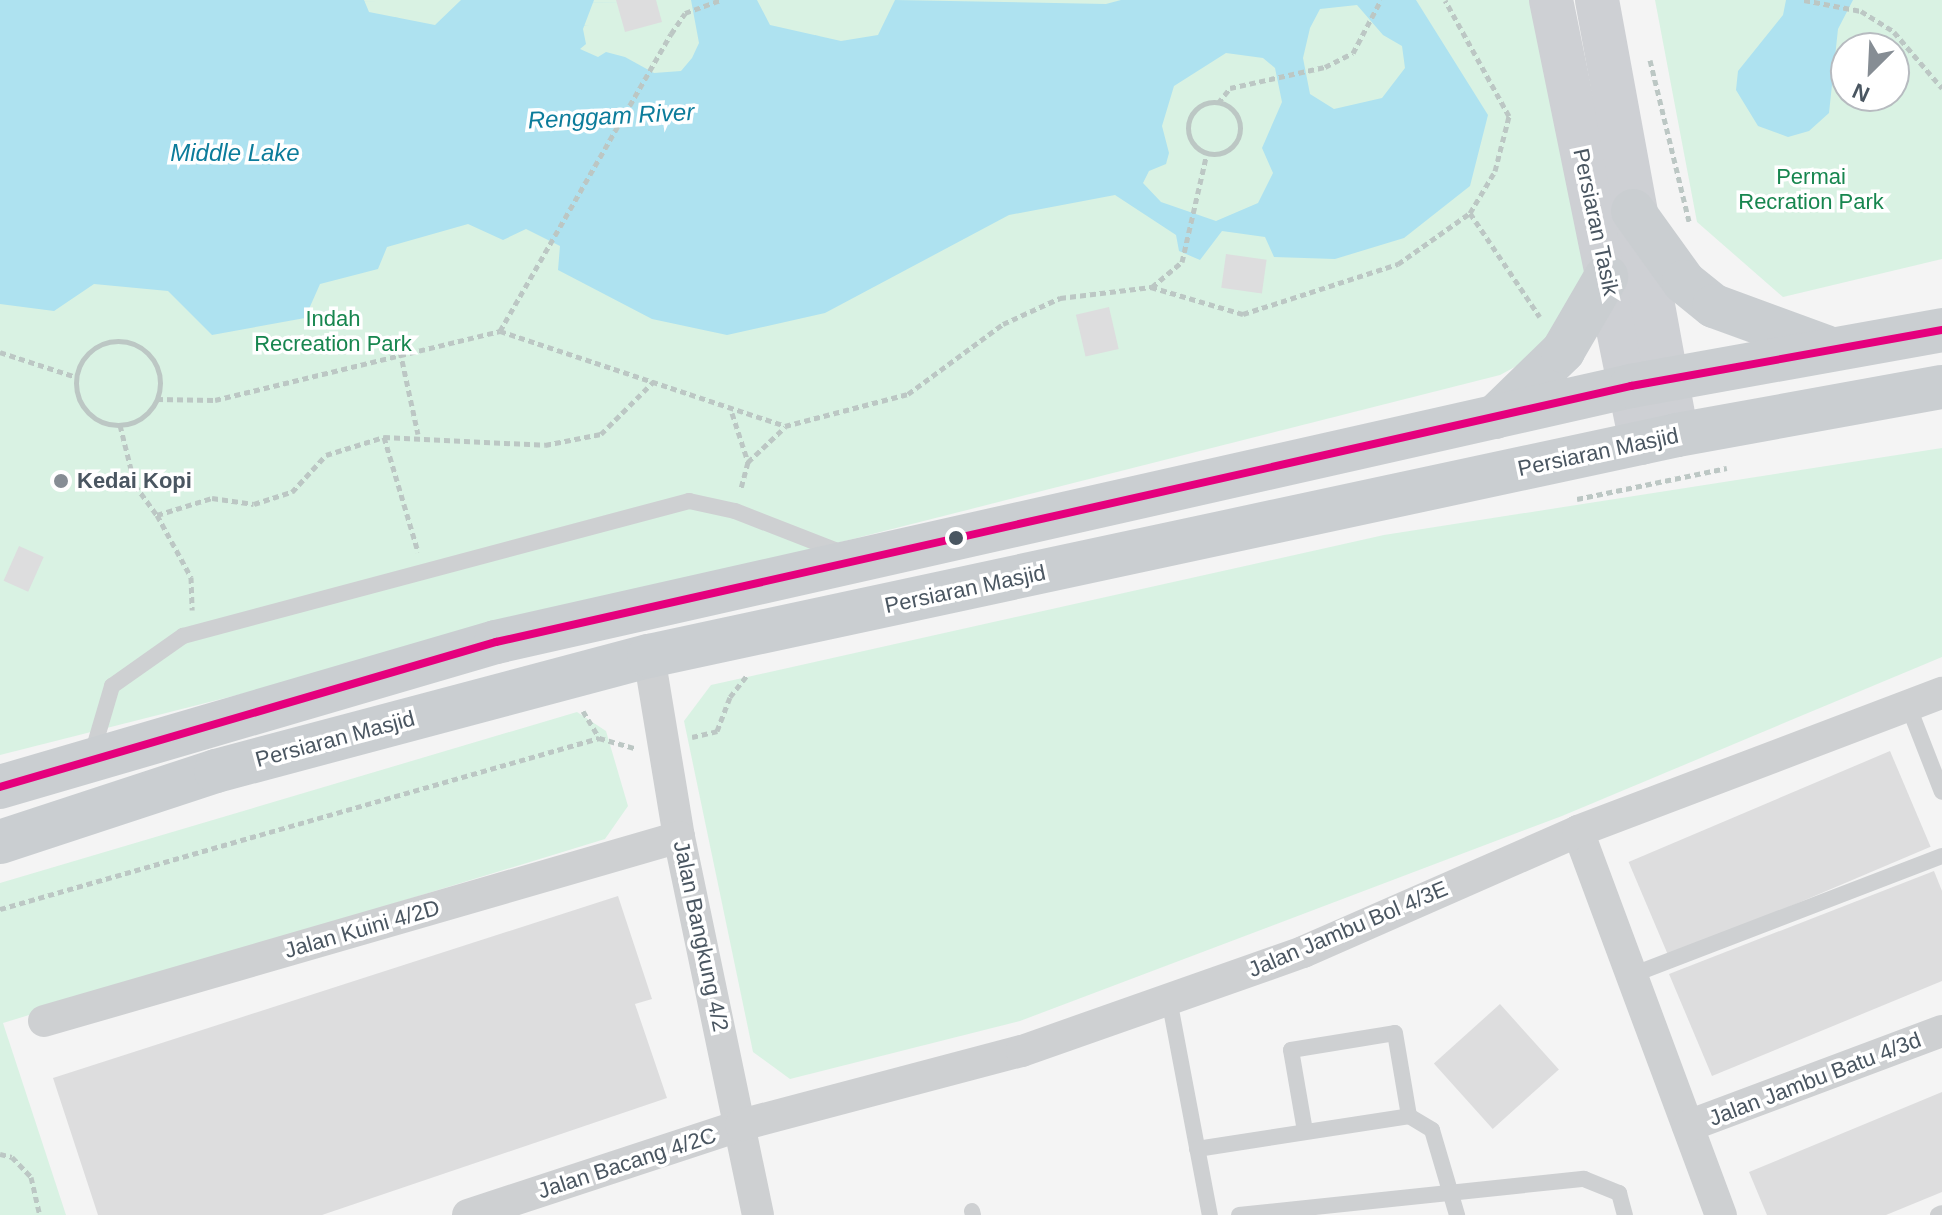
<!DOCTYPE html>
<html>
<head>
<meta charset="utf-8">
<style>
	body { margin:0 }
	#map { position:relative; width:1942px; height:1215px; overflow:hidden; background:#f4f4f4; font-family:Helvetica,sans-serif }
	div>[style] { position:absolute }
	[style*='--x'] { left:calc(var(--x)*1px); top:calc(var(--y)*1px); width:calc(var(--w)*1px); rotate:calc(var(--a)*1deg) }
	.green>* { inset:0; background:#d9f2e3 }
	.water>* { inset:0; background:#aee2f0 }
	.building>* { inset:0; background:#ddddde; transform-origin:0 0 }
	.path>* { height:5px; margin-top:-2.5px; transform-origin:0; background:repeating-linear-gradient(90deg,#bcc7c4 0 6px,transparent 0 10px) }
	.path>.ring { margin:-2.5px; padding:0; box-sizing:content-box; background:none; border:5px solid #bcc7c4; border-radius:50% }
	.service>* { height:16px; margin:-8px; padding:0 8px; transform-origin:8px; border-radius:8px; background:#ced0d2 }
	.minor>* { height:32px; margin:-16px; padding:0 16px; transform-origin:16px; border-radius:16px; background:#ced0d2 }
	.secondary>* { height:44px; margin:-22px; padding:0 22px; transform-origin:22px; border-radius:22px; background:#ced0d4 }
	.primary>* { height:44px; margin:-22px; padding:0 22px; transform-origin:22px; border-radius:22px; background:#caced1 }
	.bus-1>* { height:8px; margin:-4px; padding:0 4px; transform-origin:4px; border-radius:4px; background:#e5007d }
	.dots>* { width:22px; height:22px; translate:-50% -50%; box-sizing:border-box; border:4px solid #fff; border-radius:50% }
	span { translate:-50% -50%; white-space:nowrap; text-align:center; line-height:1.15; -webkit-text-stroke:7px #fff; paint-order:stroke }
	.park-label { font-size:22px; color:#17864f }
	.street-label { font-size:22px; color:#4a5661 }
	.poi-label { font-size:22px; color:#4a5661; font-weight:700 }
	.left { translate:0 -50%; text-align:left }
	.water-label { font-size:24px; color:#0c7c9b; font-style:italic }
	.north { position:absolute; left:1830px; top:32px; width:80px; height:80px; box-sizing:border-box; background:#fff; border:2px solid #b7bbc0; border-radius:50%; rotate:204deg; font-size:22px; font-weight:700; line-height:32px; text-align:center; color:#4a5661 }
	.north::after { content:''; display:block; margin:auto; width:28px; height:36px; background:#868d94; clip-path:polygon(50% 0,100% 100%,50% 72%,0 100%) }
</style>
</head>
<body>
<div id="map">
	<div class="green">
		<div style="clip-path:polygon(0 0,1531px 0,1594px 268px,1552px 347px,1500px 375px,0 755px)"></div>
		<div style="clip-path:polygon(evenodd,1655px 0,1942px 0,1942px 259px,1783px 297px,1697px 222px,1655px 0,1846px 48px,1894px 48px,1894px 96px,1846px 96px,1846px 48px)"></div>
		<div style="clip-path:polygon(1942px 448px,1942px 657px,1562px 816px,1020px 1021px,790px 1079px,753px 1052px,684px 721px,711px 685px,1384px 535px)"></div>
		<div style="clip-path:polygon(577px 712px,606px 731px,628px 806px,605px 839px,3px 1023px,66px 1215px,0 1215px,0 883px)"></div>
	</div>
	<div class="water">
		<div style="clip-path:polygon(evenodd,0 0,364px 0,369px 12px,435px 25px,461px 0,594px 0,583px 29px,586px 44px,580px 49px,598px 57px,606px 52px,625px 57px,654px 73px,681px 71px,692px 58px,699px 43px,691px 0,757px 0,770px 25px,841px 41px,878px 35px,895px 0,1106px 4px,1121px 0,1416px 0,1488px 115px,1470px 186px,1404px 238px,1335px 259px,1274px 257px,1265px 237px,1222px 231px,1200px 260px,1179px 251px,1176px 235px,1115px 195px,1009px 215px,825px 313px,727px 335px,652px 319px,558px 270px,560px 246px,526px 229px,503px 240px,468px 224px,387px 247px,378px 269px,320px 284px,305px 318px,212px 335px,168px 291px,94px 284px,54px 311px,0 304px,0 0,1357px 5px,1383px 35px,1402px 46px,1405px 68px,1382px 98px,1334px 109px,1310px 94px,1303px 58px,1310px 28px,1320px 9px,1357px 5px,0 0,1226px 53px,1263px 58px,1275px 68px,1282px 102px,1262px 148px,1273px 173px,1258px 203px,1216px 221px,1161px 202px,1143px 183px,1149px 171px,1166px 164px,1169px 153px,1162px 126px,1174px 86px,1226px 53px)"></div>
		<div style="clip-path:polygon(1786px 0,1853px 0,1838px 29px,1829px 113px,1809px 131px,1788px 137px,1758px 126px,1736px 90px,1738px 71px,1783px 15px)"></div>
	</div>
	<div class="building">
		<div style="clip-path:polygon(616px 0,656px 0,662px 22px,625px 32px)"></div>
		<div style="left:1226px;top:254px;width:41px;height:34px;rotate:8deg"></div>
		<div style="left:1109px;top:307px;width:43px;height:34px;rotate:77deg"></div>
		<div style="left:19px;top:546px;width:27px;height:38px;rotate:24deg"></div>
		<div style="left:1890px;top:751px;width:104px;height:284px;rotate:67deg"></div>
		<div style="clip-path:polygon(1934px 871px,1942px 891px,1942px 981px,1712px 1076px,1669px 974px)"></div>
		<div style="clip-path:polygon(618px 896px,652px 999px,635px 1004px,667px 1098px,322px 1215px,98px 1215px,53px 1078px)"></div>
		<div style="left:1500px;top:1004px;width:88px;height:89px;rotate:48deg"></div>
		<div style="clip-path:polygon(1942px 1092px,1942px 1192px,1886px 1215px,1767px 1215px,1749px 1172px)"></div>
	</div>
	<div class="path">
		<div style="--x:1804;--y:0;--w:58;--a:10.9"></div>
		<div style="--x:1861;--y:11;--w:39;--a:32"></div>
		<div style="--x:1894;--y:32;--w:74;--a:49.4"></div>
		<div style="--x:1650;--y:60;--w:166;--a:76.4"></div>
		<div class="ring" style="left:1188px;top:102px;width:47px;height:47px"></div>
		<div style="--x:1218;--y:103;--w:19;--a:-51"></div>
		<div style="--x:1230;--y:88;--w:97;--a:-12.5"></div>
		<div style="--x:1325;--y:67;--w:31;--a:-27"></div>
		<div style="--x:1353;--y:53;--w:60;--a:-62.2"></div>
		<div style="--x:1470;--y:213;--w:125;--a:56.1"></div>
		<div style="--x:1152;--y:287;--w:39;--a:-40"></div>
		<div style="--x:1182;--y:262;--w:112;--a:-77.1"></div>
		<div style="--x:500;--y:331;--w:343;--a:-60.1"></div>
		<div style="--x:671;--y:34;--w:25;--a:-56"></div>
		<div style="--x:685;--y:13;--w:38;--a:-20"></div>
		<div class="ring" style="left:76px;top:341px;width:79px;height:79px"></div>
		<div style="--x:400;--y:351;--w:85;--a:77.8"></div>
		<div style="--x:0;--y:352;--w:80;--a:18.2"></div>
		<div style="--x:157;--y:399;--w:58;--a:1"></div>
		<div style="--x:215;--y:400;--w:293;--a:-13.6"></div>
		<div style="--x:500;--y:331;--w:300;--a:18.4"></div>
		<div style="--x:785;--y:426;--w:127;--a:-14.6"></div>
		<div style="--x:908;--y:394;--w:118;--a:-36.4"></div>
		<div style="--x:1003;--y:324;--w:63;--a:-24.5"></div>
		<div style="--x:1060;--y:298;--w:92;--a:-6.9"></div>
		<div style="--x:1151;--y:287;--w:96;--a:16.4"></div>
		<div style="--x:1243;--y:314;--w:163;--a:-17.9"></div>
		<div style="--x:1398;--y:264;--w:88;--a:-35.3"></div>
		<div style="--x:1470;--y:213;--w:49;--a:-59.2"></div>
		<div style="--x:1495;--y:171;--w:57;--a:-75.7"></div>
		<div style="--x:1509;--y:116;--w:132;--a:-118.9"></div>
		<div style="--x:732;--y:413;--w:52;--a:71.9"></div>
		<div style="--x:748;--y:462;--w:27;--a:105"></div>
		<div style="--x:120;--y:425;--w:62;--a:76"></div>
		<div style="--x:135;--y:485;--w:37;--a:54"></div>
		<div style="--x:157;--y:515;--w:58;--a:-17.2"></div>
		<div style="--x:212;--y:498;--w:42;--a:8.1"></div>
		<div style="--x:254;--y:504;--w:40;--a:-18"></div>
		<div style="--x:292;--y:492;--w:50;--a:-47.4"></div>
		<div style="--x:326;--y:455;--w:61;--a:-17.2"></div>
		<div style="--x:384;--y:437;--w:161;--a:2.8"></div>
		<div style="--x:545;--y:445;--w:57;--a:-11.1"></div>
		<div style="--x:601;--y:434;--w:74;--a:-45"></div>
		<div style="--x:384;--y:437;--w:120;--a:73.5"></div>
		<div style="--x:748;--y:462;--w:51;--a:-43.4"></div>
		<div style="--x:1577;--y:499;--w:153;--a:-11.7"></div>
		<div style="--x:157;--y:515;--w:71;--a:61.3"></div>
		<div style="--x:191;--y:577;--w:33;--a:88"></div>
		<div style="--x:583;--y:711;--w:31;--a:59"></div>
		<div style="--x:599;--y:738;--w:37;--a:16"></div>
		<div style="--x:692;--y:737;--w:26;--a:-13"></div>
		<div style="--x:717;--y:731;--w:36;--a:-69"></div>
		<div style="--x:730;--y:697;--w:28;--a:-52"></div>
		<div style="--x:0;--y:909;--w:623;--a:-15.93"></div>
		<div style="--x:0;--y:1154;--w:12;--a:14"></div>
		<div style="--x:12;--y:1157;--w:28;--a:46"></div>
		<div style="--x:31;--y:1177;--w:39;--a:77"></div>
	</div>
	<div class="service">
		<div style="--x:1908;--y:705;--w:93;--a:68.7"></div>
		<div style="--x:92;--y:754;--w:71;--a:-73.6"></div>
		<div style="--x:112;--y:686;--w:87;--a:-35.2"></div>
		<div style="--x:183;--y:636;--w:524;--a:-14.94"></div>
		<div style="--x:689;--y:501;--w:47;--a:12.3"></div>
		<div style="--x:735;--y:511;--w:116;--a:21.3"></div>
		<div style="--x:1632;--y:975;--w:332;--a:-21"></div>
		<div style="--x:1169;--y:999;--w:220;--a:79.3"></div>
		<div style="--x:1305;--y:1131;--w:82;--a:-99.8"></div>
		<div style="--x:1291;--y:1050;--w:105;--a:-9.3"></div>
		<div style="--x:1395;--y:1033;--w:84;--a:80.4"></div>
		<div style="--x:1197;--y:1149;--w:215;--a:-8.8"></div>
		<div style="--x:1409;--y:1116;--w:27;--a:31"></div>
		<div style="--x:1432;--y:1130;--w:89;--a:73.6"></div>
		<div style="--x:972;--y:1211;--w:4;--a:76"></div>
		<div style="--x:1239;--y:1215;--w:347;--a:-6"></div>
		<div style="--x:1584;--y:1179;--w:38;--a:22"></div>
		<div style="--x:1619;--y:1193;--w:23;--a:75"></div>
		<div style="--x:1938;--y:1215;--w:4;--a:-27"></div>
	</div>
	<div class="minor">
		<div style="--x:649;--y:656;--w:183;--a:80.6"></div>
		<div style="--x:679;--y:837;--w:386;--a:78.2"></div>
		<div style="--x:1578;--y:831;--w:410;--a:69.6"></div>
		<div style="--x:44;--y:1021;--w:661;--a:-16.16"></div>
		<div style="--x:1688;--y:1126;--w:271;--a:-20.5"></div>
		<div style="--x:468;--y:1215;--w:287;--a:-18.2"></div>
		<div style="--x:741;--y:1125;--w:291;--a:-14.8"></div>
		<div style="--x:1022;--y:1051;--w:298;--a:-19.4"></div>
		<div style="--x:1303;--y:952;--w:300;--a:-23.7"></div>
		<div style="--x:1578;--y:831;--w:389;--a:-20.8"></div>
	</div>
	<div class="secondary">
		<div style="--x:1551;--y:0;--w:452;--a:78.5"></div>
		<div style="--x:1597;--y:0;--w:442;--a:79.6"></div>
	</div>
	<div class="primary">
		<div style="--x:1633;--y:211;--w:87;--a:54.3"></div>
		<div style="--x:1684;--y:282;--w:38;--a:39"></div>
		<div style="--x:1714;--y:306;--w:119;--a:20.1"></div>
		<div style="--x:1495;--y:417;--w:95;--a:-44.1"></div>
		<div style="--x:1563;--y:351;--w:86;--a:-59.8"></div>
		<div style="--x:0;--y:787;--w:517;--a:-16.3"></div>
		<div style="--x:496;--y:642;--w:1164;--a:-12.71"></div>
		<div style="--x:1631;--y:386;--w:316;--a:-10.2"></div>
		<div style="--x:0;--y:842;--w:227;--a:-18.2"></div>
		<div style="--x:216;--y:771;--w:448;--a:-14.9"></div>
		<div style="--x:649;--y:656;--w:1051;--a:-12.13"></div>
		<div style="--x:1677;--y:435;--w:269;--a:-10.3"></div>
	</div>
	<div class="bus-1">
		<div style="--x:0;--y:787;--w:517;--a:-16.3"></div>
		<div style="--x:496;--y:642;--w:1164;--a:-12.71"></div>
		<div style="--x:1631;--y:386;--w:316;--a:-10.2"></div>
	</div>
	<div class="dots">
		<div style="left:61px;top:481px;background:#868d94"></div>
		<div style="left:956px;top:538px;background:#4a5661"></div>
	</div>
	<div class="park-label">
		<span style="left:1811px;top:189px">Permai<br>Recration Park</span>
		<span style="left:333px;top:331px">Indah<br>Recreation Park</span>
	</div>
	<div class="street-label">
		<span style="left:1596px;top:222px;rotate:78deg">Persiaran Tasik</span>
		<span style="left:1598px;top:452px;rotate:-12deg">Persiaran Masjid</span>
		<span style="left:965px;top:589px;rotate:-12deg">Persiaran Masjid</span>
		<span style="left:335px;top:739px;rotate:-15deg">Persiaran Masjid</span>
		<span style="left:362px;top:929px;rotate:-16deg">Jalan Kuini 4/2D</span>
		<span style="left:1348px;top:929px;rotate:-23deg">Jalan Jambu Bol 4/3E</span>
		<span style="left:701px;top:936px;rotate:78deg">Jalan Bangkung 4/2</span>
		<span style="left:1815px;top:1079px;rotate:-21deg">Jalan Jambu Batu 4/3d</span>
		<span style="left:627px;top:1163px;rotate:-18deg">Jalan Bacang 4/2C</span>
	</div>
	<div class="poi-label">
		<span class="left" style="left:77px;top:481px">Kedai Kopi</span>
	</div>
	<div class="water-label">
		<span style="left:611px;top:116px;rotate:-3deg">Renggam River</span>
		<span style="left:235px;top:153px">Middle Lake</span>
	</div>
	<div class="north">N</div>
</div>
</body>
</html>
